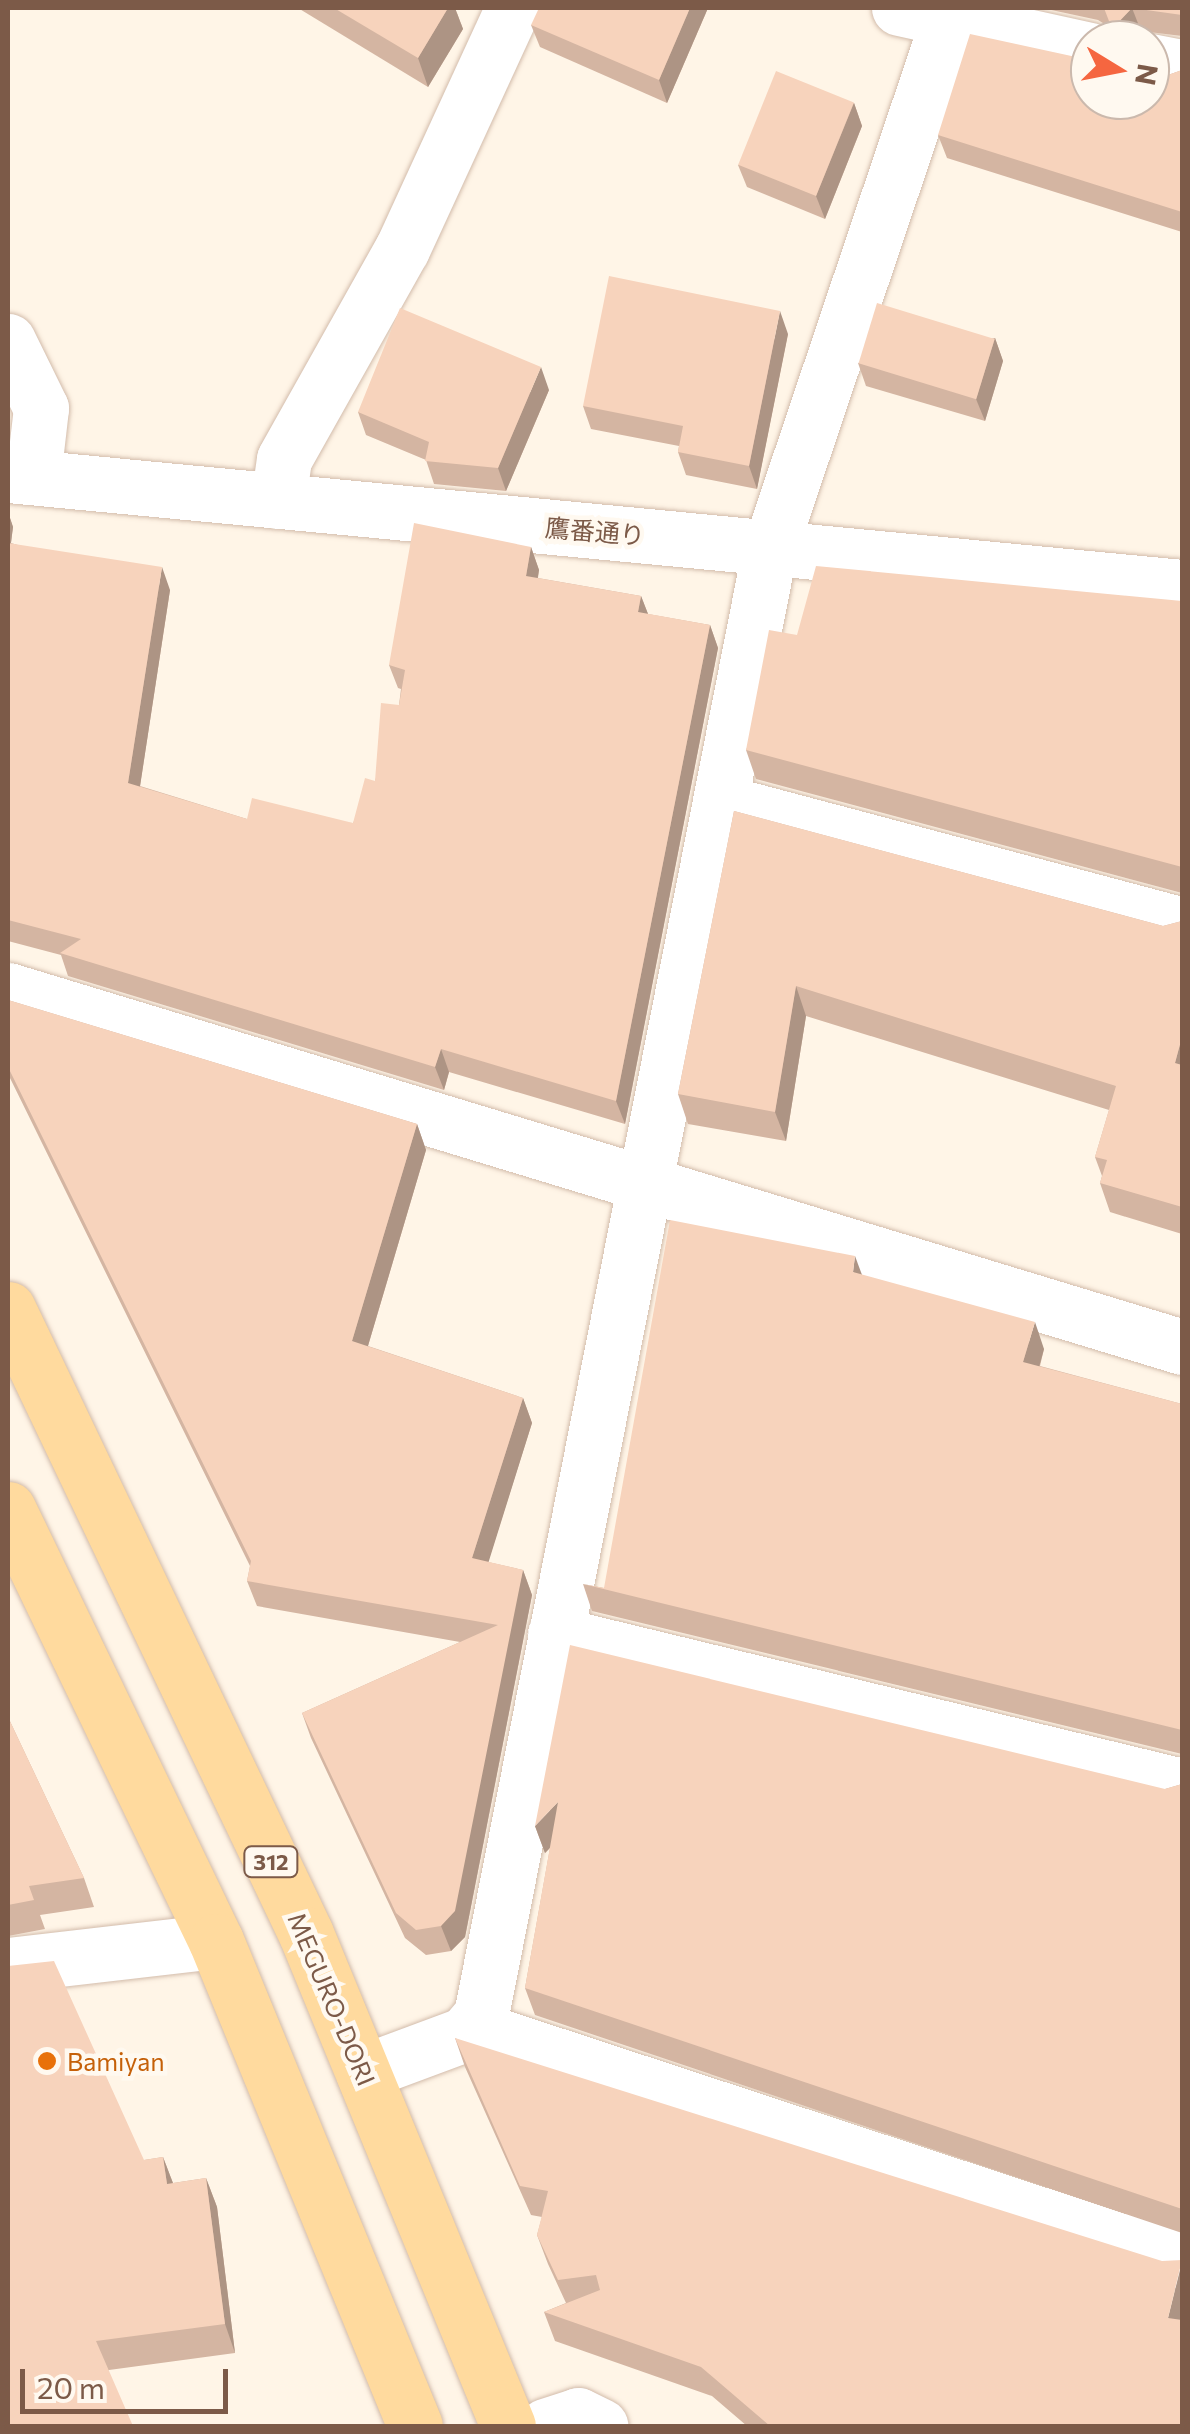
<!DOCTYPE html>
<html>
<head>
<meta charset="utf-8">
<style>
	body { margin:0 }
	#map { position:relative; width:1190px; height:2434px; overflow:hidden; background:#fff5e7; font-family:Commissioner,"Noto Sans JP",sans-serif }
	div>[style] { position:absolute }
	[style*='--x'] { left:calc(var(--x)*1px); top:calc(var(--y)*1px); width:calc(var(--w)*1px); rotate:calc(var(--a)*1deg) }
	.roads { filter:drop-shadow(0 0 2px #d3bcab) drop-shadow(0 0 2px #d3bcab) }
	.minor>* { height:55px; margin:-27.5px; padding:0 27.5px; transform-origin:27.5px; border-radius:27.5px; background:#fff }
	.major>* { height:55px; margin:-27.5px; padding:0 27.5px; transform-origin:27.5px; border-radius:27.5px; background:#ffda9e }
	.wall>* { inset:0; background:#d4b5a2 }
	.shaded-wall>* { inset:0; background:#ad9484 }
	.building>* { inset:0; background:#f7d3bc; transform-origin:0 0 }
	.dots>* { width:28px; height:28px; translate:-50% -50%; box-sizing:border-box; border:5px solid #fff9f0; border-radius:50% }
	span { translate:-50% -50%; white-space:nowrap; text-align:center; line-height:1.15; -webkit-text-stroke:9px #fff9f0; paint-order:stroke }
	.shield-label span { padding:2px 8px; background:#fff9f0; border:2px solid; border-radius:8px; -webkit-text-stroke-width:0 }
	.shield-label { font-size:22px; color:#7c5a48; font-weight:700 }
	.street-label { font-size:25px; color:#7c5a48 }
	.food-label { font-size:25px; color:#c56008 }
	.left { translate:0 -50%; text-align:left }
	.frame { position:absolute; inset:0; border:10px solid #7c5a48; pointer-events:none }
	.north { position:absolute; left:1070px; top:20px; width:100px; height:100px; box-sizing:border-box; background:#fff9f0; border:2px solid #cbb9ad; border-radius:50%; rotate:100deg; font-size:28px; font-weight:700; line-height:40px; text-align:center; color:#7c5a48 }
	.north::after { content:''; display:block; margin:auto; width:35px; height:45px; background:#f56640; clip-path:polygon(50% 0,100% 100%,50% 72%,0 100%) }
	.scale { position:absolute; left:20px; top:2369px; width:208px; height:45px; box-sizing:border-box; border:5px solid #7c5a48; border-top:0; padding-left:12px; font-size:30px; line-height:35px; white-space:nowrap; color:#7c5a48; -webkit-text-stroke:8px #fff9f0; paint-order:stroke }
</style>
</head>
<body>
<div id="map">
	<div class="roads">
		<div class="minor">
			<div style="--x:899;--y:8;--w:196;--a:12.4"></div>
			<div style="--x:1150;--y:61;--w:33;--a:11"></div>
			<div style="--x:8;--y:341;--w:75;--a:63.8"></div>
			<div style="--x:41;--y:408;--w:69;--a:96.6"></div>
			<div style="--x:8;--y:475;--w:1179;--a:5.45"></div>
			<div style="--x:278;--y:501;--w:42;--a:-81.9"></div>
			<div style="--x:284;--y:459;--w:241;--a:-60.7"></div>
			<div style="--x:402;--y:249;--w:265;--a:-65.3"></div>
			<div style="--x:721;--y:802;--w:477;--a:14.9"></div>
			<div style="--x:8;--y:990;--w:1227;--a:16.91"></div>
			<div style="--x:555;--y:1634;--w:645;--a:13.63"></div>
			<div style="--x:8;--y:1965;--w:209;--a:-6.6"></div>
			<div style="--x:474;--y:2028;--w:745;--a:18.22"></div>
			<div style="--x:363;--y:2072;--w:109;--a:-20.4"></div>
			<div style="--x:465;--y:2034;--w:25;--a:-50"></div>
			<div style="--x:481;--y:2015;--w:1495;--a:-78.86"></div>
			<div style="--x:770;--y:548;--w:570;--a:-71.37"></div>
			<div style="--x:545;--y:2426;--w:35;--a:-18"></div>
			<div style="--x:578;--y:2415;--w:25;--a:26"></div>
		</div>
		<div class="major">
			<div style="--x:8;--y:1309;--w:692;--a:64.51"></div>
			<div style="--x:306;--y:1934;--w:532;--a:67.68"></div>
			<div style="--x:8;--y:1509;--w:479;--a:64.3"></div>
			<div style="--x:216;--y:1941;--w:524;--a:67.69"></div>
		</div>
	</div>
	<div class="wall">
		<div style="clip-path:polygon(298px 8px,455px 8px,463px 29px,428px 87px)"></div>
		<div style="clip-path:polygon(708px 8px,667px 103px,540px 47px,531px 25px)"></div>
		<div style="clip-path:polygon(1042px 8px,1182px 8px,1182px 36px,1141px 31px,1132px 40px,1116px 40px,1111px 28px,1098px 20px)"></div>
		<div style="clip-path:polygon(1076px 57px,1168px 75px,1182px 70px,1182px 232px,947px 158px,938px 135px)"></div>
		<div style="clip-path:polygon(854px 103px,862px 126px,825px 219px,747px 187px,738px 165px)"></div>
		<div style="clip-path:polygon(788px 334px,757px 489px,686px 475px,678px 452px,679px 446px,591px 429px,583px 406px)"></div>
		<div style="clip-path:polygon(995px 338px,1003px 361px,985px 421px,866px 386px,858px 363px)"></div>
		<div style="clip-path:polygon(549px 390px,506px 491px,434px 484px,426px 460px,366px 435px,358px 412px)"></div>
		<div style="clip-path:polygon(8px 512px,13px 527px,11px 543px,170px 590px,140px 786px,247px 819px,353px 823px,375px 781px,399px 705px,401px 689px,398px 688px,389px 665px,531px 547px,539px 570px,538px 578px,641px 596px,648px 614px,710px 625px,718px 648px,625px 1124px,449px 1072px,444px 1090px,68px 976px,61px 955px,8px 941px)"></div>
		<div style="clip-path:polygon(1182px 601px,1182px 893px,756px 779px,746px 750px,797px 635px)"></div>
		<div style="clip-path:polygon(734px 811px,1163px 926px,1182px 921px,1182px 1234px,1110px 1212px,1100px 1183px,1102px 1176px,1095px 1157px,1109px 1110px,806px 1016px,786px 1141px,688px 1124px,678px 1094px)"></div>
		<div style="clip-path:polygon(8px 1000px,417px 1124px,426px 1150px,368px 1346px,523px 1398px,532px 1423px,488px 1562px,523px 1570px,532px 1595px,465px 1937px,451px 1951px,426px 1955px,405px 1938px,311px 1738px,302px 1713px,460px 1642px,257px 1606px,247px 1581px,250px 1566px,8px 1074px)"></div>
		<div style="clip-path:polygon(862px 1275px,1044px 1349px,1040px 1366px,1182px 1404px,1182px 1754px,592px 1611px,583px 1584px,604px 1588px)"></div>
		<div style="clip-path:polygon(8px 1717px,84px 1878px,94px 1907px,40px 1915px,45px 1929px,8px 1936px)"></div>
		<div style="clip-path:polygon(1182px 1784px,1182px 2233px,535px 2015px,525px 1988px,550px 1848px,545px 1853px,535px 1826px,1165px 1789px)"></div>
		<div style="clip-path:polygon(455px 2038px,1182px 2426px,747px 2426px,712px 2396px,555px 2341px,544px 2312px,566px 2303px,548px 2264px,537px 2235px,542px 2217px,531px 2215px,465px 2067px)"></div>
		<div style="clip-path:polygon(163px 2157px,173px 2183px,206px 2178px,217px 2207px,235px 2353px,109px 2370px,8px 2426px,144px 2160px)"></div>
	</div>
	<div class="shaded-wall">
		<div style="clip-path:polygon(448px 8px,455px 8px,463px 29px,428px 87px,418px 58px)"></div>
		<div style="clip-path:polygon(690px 8px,708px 8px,667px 103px,659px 80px)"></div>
		<div style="clip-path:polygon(1132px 8px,1141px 31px,1132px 40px,1116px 40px,1112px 29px)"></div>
		<div style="clip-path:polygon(854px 103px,862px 126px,825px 219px,816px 196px)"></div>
		<div style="clip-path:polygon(780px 311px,788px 334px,757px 489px,749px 466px)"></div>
		<div style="clip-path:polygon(995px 338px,1003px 361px,985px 421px,976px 399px)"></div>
		<div style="clip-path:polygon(541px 367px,549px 390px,506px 491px,498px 468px)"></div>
		<div style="clip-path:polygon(8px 512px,13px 527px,8px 565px)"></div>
		<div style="clip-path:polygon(531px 547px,539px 570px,534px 599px,526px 576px)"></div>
		<div style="clip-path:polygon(162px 567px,170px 590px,137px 806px,128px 783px)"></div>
		<div style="clip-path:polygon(641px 596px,650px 619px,638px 612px)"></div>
		<div style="clip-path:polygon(710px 625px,718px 648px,625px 1124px,616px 1101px)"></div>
		<div style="clip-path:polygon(796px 986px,806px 1016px,786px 1141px,775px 1112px)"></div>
		<div style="clip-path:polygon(1182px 1037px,1182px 1084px,1175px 1063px)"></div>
		<div style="clip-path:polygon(441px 1049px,449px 1072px,444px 1090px,435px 1067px)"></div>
		<div style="clip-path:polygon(417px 1124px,426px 1150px,362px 1366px,352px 1341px)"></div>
		<div style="clip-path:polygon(855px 1256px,865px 1283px,853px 1272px)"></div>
		<div style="clip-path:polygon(1035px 1322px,1044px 1349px,1033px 1389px,1023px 1362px)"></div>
		<div style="clip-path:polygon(523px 1398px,532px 1423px,482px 1583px,472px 1558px)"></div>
		<div style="clip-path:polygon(523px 1570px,532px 1595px,465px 1937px,451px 1951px,441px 1926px)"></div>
		<div style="clip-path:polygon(558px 1802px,568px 1829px,545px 1853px,535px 1826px)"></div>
		<div style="clip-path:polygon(163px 2157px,174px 2186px,167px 2184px)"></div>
		<div style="clip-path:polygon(206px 2178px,217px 2207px,235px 2353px,225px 2324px)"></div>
		<div style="clip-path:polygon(1182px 2262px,1182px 2333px,1168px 2318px)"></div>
	</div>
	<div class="building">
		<div style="clip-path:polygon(334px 8px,448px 8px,418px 58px)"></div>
		<div style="clip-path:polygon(539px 8px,690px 8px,659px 80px,531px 25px)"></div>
		<div style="clip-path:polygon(1104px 8px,1182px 8px,1182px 15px,1132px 8px,1112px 29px)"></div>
		<div style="clip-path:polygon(970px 34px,1076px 57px,1090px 56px,1090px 100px,1150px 100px,1150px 70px,1168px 75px,1182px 70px,1182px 212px,938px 135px)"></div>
		<div style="left:776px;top:71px;width:84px;height:101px;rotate:22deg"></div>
		<div style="clip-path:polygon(609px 276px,780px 311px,749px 466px,678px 452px,683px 426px,583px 406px)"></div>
		<div style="left:877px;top:303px;width:123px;height:63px;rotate:17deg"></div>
		<div style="clip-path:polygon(400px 308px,541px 367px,498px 468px,425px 461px,429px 442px,358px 412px)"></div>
		<div style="clip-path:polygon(414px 523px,531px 547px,526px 576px,641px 596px,638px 612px,710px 625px,616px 1101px,441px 1049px,435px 1067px,60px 953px,81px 939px,8px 920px,8px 543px,162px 567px,128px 783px,247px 819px,252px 798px,353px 823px,365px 778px,375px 781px,381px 703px,399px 705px,405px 670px,389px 665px)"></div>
		<div style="clip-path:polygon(816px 566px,1182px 601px,1182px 867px,746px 750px,769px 630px,797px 635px)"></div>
		<div style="clip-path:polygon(734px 811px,1163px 926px,1182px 921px,1182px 1037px,1175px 1063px,1182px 1065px,1182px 1207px,1100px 1183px,1107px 1160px,1095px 1157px,1116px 1086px,796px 986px,775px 1112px,678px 1094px)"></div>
		<div style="clip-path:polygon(8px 1000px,417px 1124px,352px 1341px,523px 1398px,472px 1558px,523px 1570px,455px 1911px,441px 1926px,416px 1930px,396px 1913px,302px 1713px,498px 1625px,247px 1581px,251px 1561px,8px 1067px)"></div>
		<div style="clip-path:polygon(670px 1220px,855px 1256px,853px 1272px,1035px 1322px,1023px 1362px,1182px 1404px,1182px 1730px,583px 1584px,604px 1588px)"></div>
		<div style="clip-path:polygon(570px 1645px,1165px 1789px,1182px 1784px,1182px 2209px,525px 1988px,558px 1802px,535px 1826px)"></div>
		<div style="clip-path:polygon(8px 1717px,84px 1878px,29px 1886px,34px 1900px,8px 1905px)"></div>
		<div style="clip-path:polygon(54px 1961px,144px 2160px,163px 2157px,167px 2184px,206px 2178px,225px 2324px,96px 2341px,133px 2426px,8px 2426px,8px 1966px)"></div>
		<div style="clip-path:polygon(455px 2038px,1162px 2261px,1182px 2260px,1168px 2318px,1182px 2320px,1182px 2426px,770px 2426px,701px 2367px,544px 2312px,600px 2290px,596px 2275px,558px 2280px,537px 2235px,548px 2191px,520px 2186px)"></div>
	</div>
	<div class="dots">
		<div style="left:47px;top:2061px;background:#e8710a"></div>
	</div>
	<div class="shield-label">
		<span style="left:271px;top:1862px">312</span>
	</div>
	<div class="street-label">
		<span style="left:595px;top:531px;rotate:5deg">鷹番通り</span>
		<span style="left:332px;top:1999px;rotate:67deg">MEGURO-DORI</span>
	</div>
	<div class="food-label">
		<span class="left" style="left:67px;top:2061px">Bamiyan</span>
	</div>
	<div class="frame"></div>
	<div class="north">N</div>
	<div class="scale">20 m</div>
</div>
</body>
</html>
